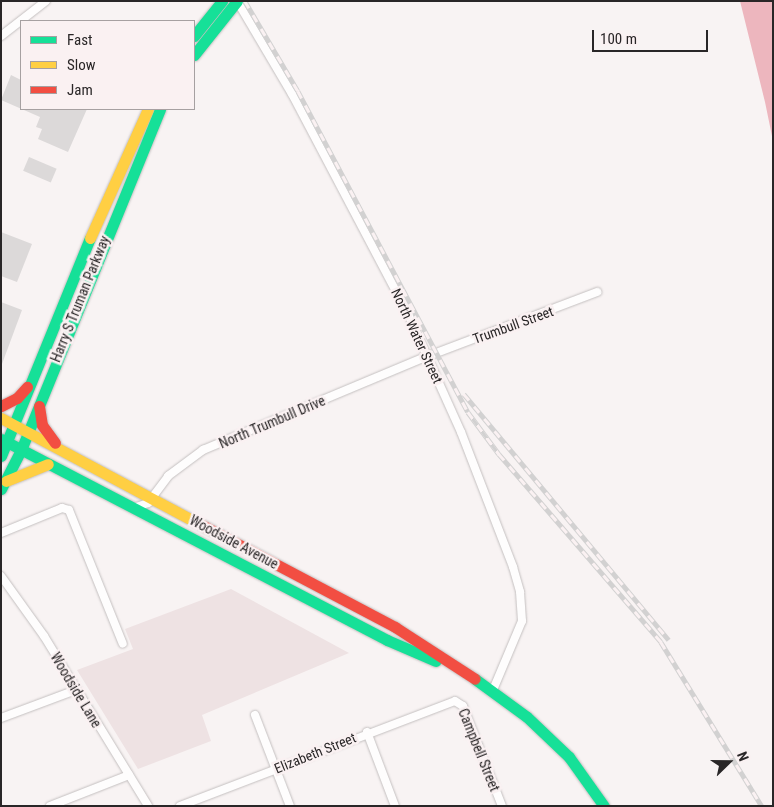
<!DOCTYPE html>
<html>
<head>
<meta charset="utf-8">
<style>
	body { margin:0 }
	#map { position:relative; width:774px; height:807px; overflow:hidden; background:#f8f3f3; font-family:"Roboto Condensed",sans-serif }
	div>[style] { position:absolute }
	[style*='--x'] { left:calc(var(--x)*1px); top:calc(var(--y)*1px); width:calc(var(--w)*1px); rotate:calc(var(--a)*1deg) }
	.built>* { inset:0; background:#eee2e3 }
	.water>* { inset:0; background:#edb6be }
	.building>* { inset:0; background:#dcd9d9; transform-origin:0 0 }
	.roads { filter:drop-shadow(0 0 1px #c4c0c0) drop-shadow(0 0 1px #c4c0c0) }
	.street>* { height:8px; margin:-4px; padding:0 4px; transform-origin:4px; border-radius:4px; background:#fefdfd }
	.fast>* { height:11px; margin:-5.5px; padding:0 5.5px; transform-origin:5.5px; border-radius:5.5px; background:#16e098 }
	.slow>* { height:11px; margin:-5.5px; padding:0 5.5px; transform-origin:5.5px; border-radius:5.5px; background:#ffcf43 }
	.jam>* { height:11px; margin:-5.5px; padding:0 5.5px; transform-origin:5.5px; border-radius:5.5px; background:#f24e42 }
	.rail>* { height:4.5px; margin-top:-2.25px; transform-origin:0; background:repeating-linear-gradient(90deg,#faf1f2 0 8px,#d2d1d1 0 16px); box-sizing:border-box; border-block:1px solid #d2d1d1 }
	span { translate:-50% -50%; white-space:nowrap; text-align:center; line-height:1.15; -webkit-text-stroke:5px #faf1f2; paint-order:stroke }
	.street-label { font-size:14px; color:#292627 }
	.frame { position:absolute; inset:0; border:2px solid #292627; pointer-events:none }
	.legend { position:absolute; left:20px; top:20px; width:175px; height:90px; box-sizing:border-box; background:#faf1f2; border:1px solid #a6a0a1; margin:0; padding:6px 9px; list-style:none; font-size:15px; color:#292627 }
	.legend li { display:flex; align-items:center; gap:10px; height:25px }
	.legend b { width:25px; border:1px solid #a6a0a1 }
	.north { position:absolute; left:704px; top:737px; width:50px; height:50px; -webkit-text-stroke:4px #faf1f2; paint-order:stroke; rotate:68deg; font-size:14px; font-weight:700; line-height:20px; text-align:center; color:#292627 }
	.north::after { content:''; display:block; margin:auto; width:18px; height:22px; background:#292627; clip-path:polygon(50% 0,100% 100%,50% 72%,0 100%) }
	.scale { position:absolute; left:592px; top:30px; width:116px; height:22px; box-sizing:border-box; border:2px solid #292627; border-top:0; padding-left:6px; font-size:15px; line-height:18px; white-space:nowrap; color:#292627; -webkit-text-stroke:4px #faf1f2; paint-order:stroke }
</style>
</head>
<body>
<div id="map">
	<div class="built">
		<div style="clip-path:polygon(231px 589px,349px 653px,202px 715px,211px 741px,138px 769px,77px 670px,133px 649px,125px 629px)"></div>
	</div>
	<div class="water">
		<div style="clip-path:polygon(740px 1px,773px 1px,773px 141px,765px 102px)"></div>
	</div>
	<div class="building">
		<div style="clip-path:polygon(11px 75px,21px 80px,21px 109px,87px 109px,68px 152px,38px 139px,42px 129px,36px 127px,40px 117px,1px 100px)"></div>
		<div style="left:29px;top:157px;width:30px;height:15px;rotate:23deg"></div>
		<div style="clip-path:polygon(1px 232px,32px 244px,17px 282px,1px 276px)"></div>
		<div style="clip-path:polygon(1px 302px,22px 310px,2px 364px,1px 364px)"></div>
	</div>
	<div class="roads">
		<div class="street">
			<div style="--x:237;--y:1;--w:108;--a:59.4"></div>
			<div style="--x:292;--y:94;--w:249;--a:62.2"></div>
			<div style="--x:408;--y:314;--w:129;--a:65.8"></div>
			<div style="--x:461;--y:432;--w:145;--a:68.9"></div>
			<div style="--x:513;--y:567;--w:26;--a:74"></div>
			<div style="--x:520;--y:592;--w:29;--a:86"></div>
			<div style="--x:522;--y:621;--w:75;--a:112.8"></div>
			<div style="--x:1;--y:36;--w:57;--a:-37.9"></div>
			<div style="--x:133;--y:508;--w:16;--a:-18"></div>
			<div style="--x:148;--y:503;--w:34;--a:-53"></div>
			<div style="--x:168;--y:476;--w:44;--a:-36.6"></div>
			<div style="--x:203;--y:450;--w:244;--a:-22.7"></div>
			<div style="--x:428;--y:356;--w:181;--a:-20.7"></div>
			<div style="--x:1;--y:533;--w:66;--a:-22.3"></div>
			<div style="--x:62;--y:508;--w:7;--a:16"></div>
			<div style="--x:69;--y:510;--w:144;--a:68.1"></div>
			<div style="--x:1;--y:576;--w:74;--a:54.4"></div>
			<div style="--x:44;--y:636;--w:199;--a:58.5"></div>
			<div style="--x:255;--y:715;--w:97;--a:69"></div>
			<div style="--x:1;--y:718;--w:80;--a:-20.5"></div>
			<div style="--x:367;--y:732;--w:79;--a:69.3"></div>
			<div style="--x:50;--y:806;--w:85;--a:-21.4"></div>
			<div style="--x:180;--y:806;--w:294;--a:-20.9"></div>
			<div style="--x:455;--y:701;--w:9;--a:32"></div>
			<div style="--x:463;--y:706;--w:107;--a:68.7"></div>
		</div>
		<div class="fast">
			<div style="--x:194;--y:36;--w:45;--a:-51.3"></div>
			<div style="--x:194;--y:55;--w:69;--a:-51.5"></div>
			<div style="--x:1;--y:439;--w:435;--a:27.5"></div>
			<div style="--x:387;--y:640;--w:53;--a:23.2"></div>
			<div style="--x:1;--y:456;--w:235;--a:-67.8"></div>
			<div style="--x:1;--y:489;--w:44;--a:-62.9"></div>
			<div style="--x:21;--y:450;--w:368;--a:-67.8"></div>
			<div style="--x:475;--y:679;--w:64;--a:36.2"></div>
			<div style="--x:527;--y:717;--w:58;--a:43.6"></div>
			<div style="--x:569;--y:757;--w:60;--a:54.5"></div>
		</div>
		<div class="slow">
			<div style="--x:90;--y:238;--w:141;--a:-65.8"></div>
			<div style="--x:1;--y:418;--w:221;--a:28.1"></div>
			<div style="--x:6;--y:481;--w:45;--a:-22"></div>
		</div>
		<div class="jam">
			<div style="--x:1;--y:406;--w:18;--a:-27"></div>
			<div style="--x:17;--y:398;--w:15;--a:-48"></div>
			<div style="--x:39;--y:406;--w:19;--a:81"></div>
			<div style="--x:42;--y:425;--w:22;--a:54"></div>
			<div style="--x:196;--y:522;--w:225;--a:27.8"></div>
			<div style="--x:395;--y:627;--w:95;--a:33"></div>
		</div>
	</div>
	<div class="rail">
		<div style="--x:245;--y:1;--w:104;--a:59.5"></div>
		<div style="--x:298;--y:91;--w:363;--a:62.1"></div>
		<div style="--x:468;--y:412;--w:52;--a:53.6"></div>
		<div style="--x:499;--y:454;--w:248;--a:49.2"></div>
		<div style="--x:661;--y:642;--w:193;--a:58.4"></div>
		<div style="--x:464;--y:394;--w:320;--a:50.2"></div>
	</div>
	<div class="street-label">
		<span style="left:80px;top:299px;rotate:-68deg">Harry S Truman Parkway</span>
		<span style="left:513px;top:325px;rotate:-20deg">Trumbull Street</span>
		<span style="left:417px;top:336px;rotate:65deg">North Water Street</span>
		<span style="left:272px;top:422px;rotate:-23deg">North Trumbull Drive</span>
		<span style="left:234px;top:542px;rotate:28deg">Woodside Avenue</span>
		<span style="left:76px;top:690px;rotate:59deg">Woodside Lane</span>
		<span style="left:479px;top:750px;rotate:68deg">Campbell Street</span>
		<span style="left:315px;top:753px;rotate:-22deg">Elizabeth Street</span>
	</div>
	<div class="frame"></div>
	<ul class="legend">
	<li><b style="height:6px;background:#16e098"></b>Fast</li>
	<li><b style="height:6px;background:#ffcf43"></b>Slow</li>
	<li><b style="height:6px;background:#f24e42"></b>Jam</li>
	</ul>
	<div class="north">N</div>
	<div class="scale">100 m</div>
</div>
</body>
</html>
